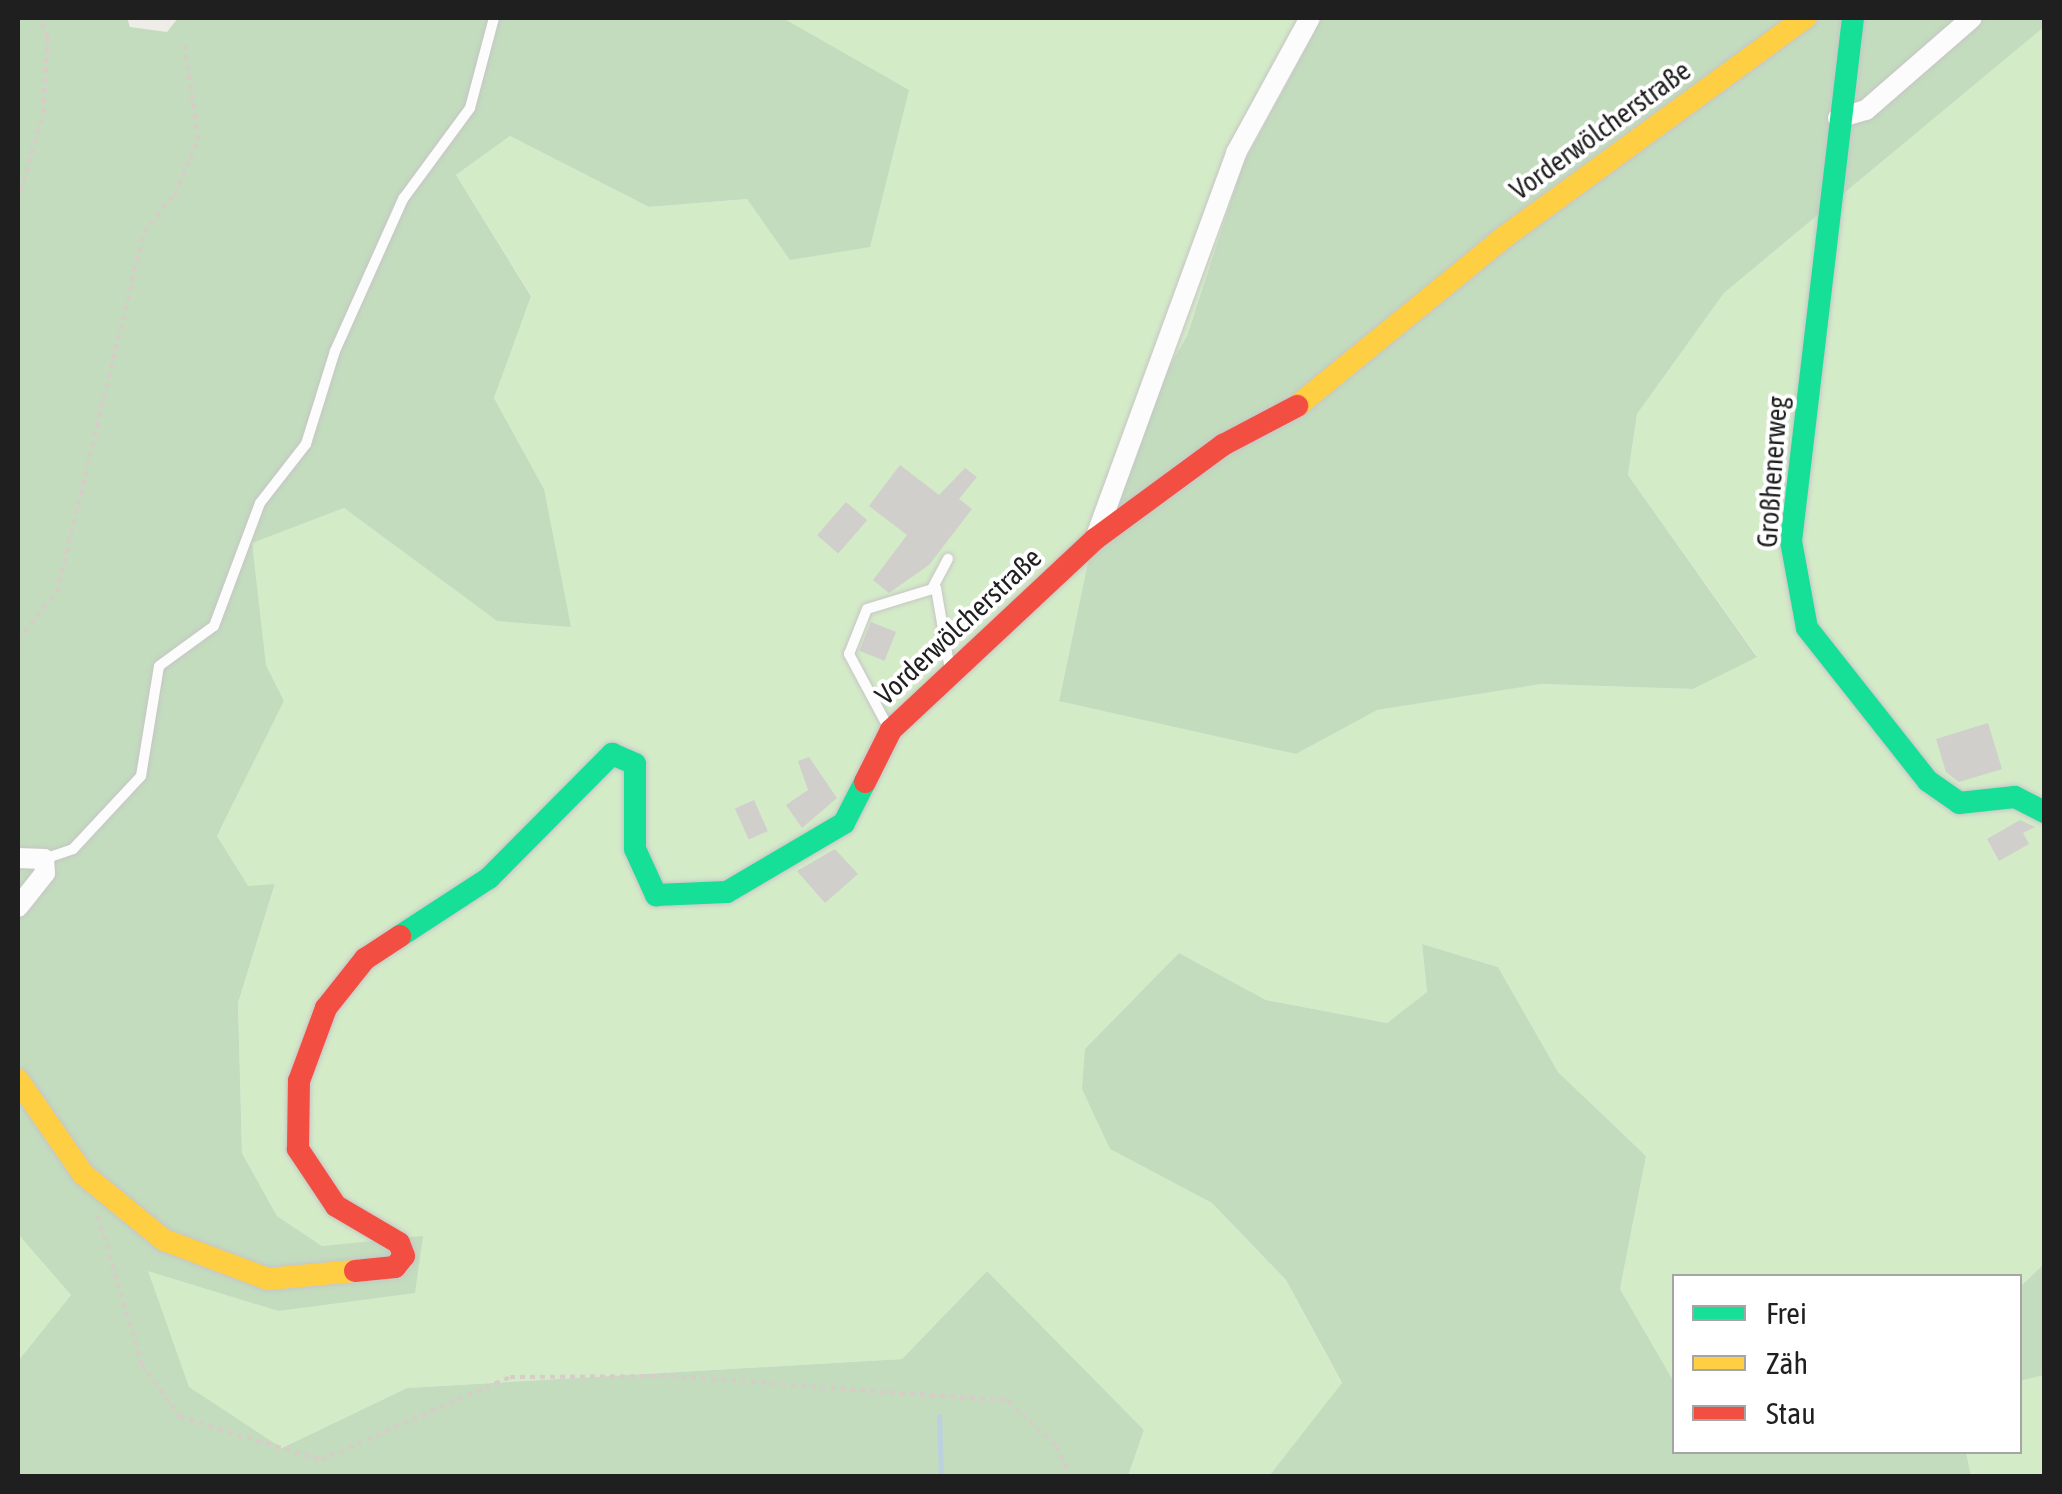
<!DOCTYPE html>
<html>
<head>
<meta charset="utf-8">
<style>
	body { margin:0 }
	#map { position:relative; width:2062px; height:1494px; overflow:hidden; background:#eeede8; font-family:"Asap Condensed",sans-serif }
	div>[style] { position:absolute }
	[style*='--x'] { left:calc(var(--x)*1px); top:calc(var(--y)*1px); width:calc(var(--w)*1px); rotate:calc(var(--a)*1deg) }
	.grass>* { inset:0; background:#d4ebc8 }
	.forest>* { inset:0; background:#c3dcbe }
	.stream>* { height:5px; margin:-2.5px; padding:0 2.5px; transform-origin:2.5px; border-radius:2.5px; background:#bcd1e0 }
	.building>* { inset:0; background:#d0cfcb; transform-origin:0 0 }
	.path>* { height:4px; margin-top:-2px; transform-origin:0; background:repeating-linear-gradient(90deg,#d7ccc8 0 5px,transparent 0 10px) }
	.roads { filter:drop-shadow(0 0 2px #c6c6c4) drop-shadow(0 0 2px #c6c6c4) }
	.lane>* { height:10px; margin:-5px; padding:0 5px; transform-origin:5px; border-radius:5px; background:#fcfcfc }
	.street>* { height:20px; margin:-10px; padding:0 10px; transform-origin:10px; border-radius:10px; background:#fcfcfc }
	.fast>* { height:22px; margin:-11px; padding:0 11px; transform-origin:11px; border-radius:11px; background:#16e098 }
	.slow>* { height:22px; margin:-11px; padding:0 11px; transform-origin:11px; border-radius:11px; background:#ffcf43 }
	.jam>* { height:22px; margin:-11px; padding:0 11px; transform-origin:11px; border-radius:11px; background:#f24e42 }
	span { translate:-50% -50%; white-space:nowrap; text-align:center; line-height:1.15; -webkit-text-stroke:8px #fff; paint-order:stroke }
	.street-label { font-size:28px; color:#1f1f1f }
	.frame { position:absolute; inset:0; border:20px solid #1f1f1f; pointer-events:none }
	.legend { position:absolute; left:1672px; top:1274px; width:350px; height:180px; box-sizing:border-box; background:#fff; border:2px solid #a5a5a5; margin:0; padding:12px 18px; list-style:none; font-size:30px; color:#1f1f1f }
	.legend li { display:flex; align-items:center; gap:20px; height:50px }
	.legend b { width:50px; border:2px solid #a5a5a5 }
</style>
</head>
<body>
<div id="map">
	<div class="grass">
		<div style="clip-path:polygon(783px 18px,1299px 18px,1315px 30px,1243px 164px,1187px 336px,1106px 475px,1059px 700px,1296px 754px,1376px 710px,1541px 684px,1693px 689px,1757px 656px,1628px 475px,1637px 414px,1724px 293px,2044px 27px,2044px 1264px,2020px 1287px,2020px 1276px,1674px 1276px,1674px 1382px,1620px 1289px,1646px 1156px,1558px 1072px,1498px 967px,1422px 944px,1427px 992px,1387px 1023px,1266px 1000px,1179px 953px,1110px 1149px,1212px 1203px,1286px 1280px,1342px 1384px,1269px 1476px,1128px 1476px,1144px 1430px,987px 1271px,902px 1359px,407px 1388px,282px 1448px,189px 1388px,147px 1270px,278px 1311px,422px 1237px,322px 1246px,277px 1216px,242px 1153px,238px 1003px,275px 885px,248px 887px,217px 836px,284px 701px,266px 665px,251px 543px,344px 508px,497px 621px,544px 489px,494px 398px,531px 295px,456px 175px,510px 136px,649px 207px,747px 199px,908px 90px)"></div>
		<div style="clip-path:polygon(18px 1234px,71px 1295px,18px 1361px)"></div>
		<div style="clip-path:polygon(2044px 1375px,2044px 1476px,1971px 1476px,1966px 1452px,2020px 1452px,2020px 1381px)"></div>
	</div>
	<div class="forest">
		<div style="clip-path:polygon(18px 18px,127px 18px,130px 27px,167px 32px,178px 18px,783px 18px,909px 90px,870px 247px,790px 260px,747px 199px,649px 207px,510px 136px,456px 175px,531px 296px,494px 398px,544px 489px,571px 627px,497px 621px,344px 508px,252px 543px,266px 665px,284px 701px,217px 836px,248px 886px,275px 884px,238px 1003px,242px 1153px,277px 1216px,322px 1246px,423px 1236px,415px 1293px,278px 1311px,148px 1271px,189px 1387px,282px 1448px,407px 1388px,902px 1359px,987px 1271px,1144px 1430px,1128px 1476px,18px 1476px,18px 1361px,71px 1295px,18px 1234px)"></div>
		<div style="clip-path:polygon(1299px 18px,2044px 18px,2044px 27px,1724px 293px,1637px 414px,1628px 475px,1757px 657px,1693px 689px,1541px 684px,1377px 710px,1296px 754px,1059px 701px,1106px 475px,1187px 336px,1243px 164px,1315px 31px)"></div>
		<div style="clip-path:polygon(1422px 944px,1498px 967px,1558px 1072px,1646px 1156px,1620px 1289px,1674px 1382px,1674px 1452px,1966px 1452px,1971px 1476px,1269px 1476px,1342px 1383px,1286px 1280px,1212px 1203px,1110px 1149px,1082px 1089px,1085px 1049px,1179px 953px,1266px 1000px,1387px 1023px,1427px 992px)"></div>
		<div style="clip-path:polygon(2044px 1264px,2044px 1375px,2020px 1381px,2020px 1287px)"></div>
	</div>
	<div class="stream">
		<div style="--x:939;--y:1416;--w:60;--a:88.1"></div>
	</div>
	<div class="building">
		<div style="clip-path:polygon(900px 465px,939px 495px,965px 468px,977px 477px,959px 499px,972px 509px,929px 565px,889px 593px,873px 580px,907px 535px,869px 506px)"></div>
		<div style="left:846px;top:502px;width:28px;height:44px;rotate:41deg"></div>
		<div style="left:871px;top:622px;width:27px;height:31px;rotate:22deg"></div>
		<div style="clip-path:polygon(1988px 723px,2002px 769px,1959px 782px,1946px 772px,1936px 739px)"></div>
		<div style="clip-path:polygon(809px 757px,837px 798px,802px 828px,786px 805px,808px 790px,798px 761px)"></div>
		<div style="left:754px;top:800px;width:34px;height:21px;rotate:66deg"></div>
		<div style="clip-path:polygon(2020px 820px,2035px 827px,2023px 833px,2029px 844px,1999px 861px,1987px 839px)"></div>
		<div style="clip-path:polygon(835px 849px,858px 874px,825px 903px,797px 871px)"></div>
	</div>
	<div class="path">
		<div style="--x:18;--y:201;--w:91;--a:-74.1"></div>
		<div style="--x:43;--y:113;--w:76;--a:-86.2"></div>
		<div style="--x:48;--y:37;--w:21;--a:-115"></div>
		<div style="--x:18;--y:640;--w:62;--a:-50.9"></div>
		<div style="--x:57;--y:592;--w:370;--a:-76.4"></div>
		<div style="--x:144;--y:232;--w:49;--a:-50.8"></div>
		<div style="--x:175;--y:194;--w:60;--a:-67.3"></div>
		<div style="--x:198;--y:139;--w:100;--a:-98"></div>
		<div style="--x:98;--y:1216;--w:155;--a:73.5"></div>
		<div style="--x:142;--y:1365;--w:64;--a:53.8"></div>
		<div style="--x:180;--y:1417;--w:147;--a:17"></div>
		<div style="--x:321;--y:1460;--w:206;--a:-23.7"></div>
		<div style="--x:510;--y:1377;--w:161;--a:-0.4"></div>
		<div style="--x:671;--y:1376;--w:338;--a:4.2"></div>
		<div style="--x:1008;--y:1401;--w:66;--a:43.2"></div>
		<div style="--x:1056;--y:1446;--w:33;--a:65"></div>
	</div>
	<div class="roads">
		<div class="lane">
			<div style="--x:933;--y:587;--w:32;--a:-62"></div>
			<div style="--x:888;--y:727;--w:83;--a:-118.1"></div>
			<div style="--x:849;--y:654;--w:48;--a:-68.2"></div>
			<div style="--x:867;--y:609;--w:72;--a:-16.9"></div>
			<div style="--x:936;--y:588;--w:83;--a:80.3"></div>
			<div style="--x:44;--y:859;--w:31;--a:-19"></div>
			<div style="--x:73;--y:849;--w:100;--a:-47"></div>
			<div style="--x:141;--y:776;--w:111;--a:-80.7"></div>
			<div style="--x:159;--y:666;--w:68;--a:-36"></div>
			<div style="--x:214;--y:626;--w:131;--a:-69.5"></div>
			<div style="--x:260;--y:503;--w:75;--a:-52.1"></div>
			<div style="--x:306;--y:444;--w:97;--a:-72.7"></div>
			<div style="--x:335;--y:351;--w:167;--a:-65.9"></div>
			<div style="--x:403;--y:199;--w:113;--a:-53.6"></div>
			<div style="--x:470;--y:108;--w:93;--a:-75.1"></div>
		</div>
		<div class="street">
			<div style="--x:1838;--y:118;--w:29;--a:-16"></div>
			<div style="--x:1866;--y:110;--w:140;--a:-41"></div>
			<div style="--x:1095;--y:539;--w:411;--a:-69.9"></div>
			<div style="--x:1236;--y:153;--w:154;--a:-61.3"></div>
			<div style="--x:18;--y:858;--w:26;--a:2"></div>
			<div style="--x:44;--y:859;--w:14;--a:86"></div>
			<div style="--x:45;--y:873;--w:43;--a:128.5"></div>
		</div>
		<div class="fast">
			<div style="--x:1853;--y:18;--w:527;--a:96.76"></div>
			<div style="--x:1791;--y:541;--w:88;--a:79.6"></div>
			<div style="--x:1807;--y:628;--w:195;--a:51.7"></div>
			<div style="--x:1928;--y:781;--w:38;--a:35"></div>
			<div style="--x:1959;--y:803;--w:56;--a:-6.1"></div>
			<div style="--x:2015;--y:797;--w:33;--a:27"></div>
			<div style="--x:400;--y:936;--w:106;--a:-33.1"></div>
			<div style="--x:489;--y:878;--w:175;--a:-45.2"></div>
			<div style="--x:612;--y:754;--w:25;--a:23"></div>
			<div style="--x:635;--y:764;--w:85;--a:90"></div>
			<div style="--x:635;--y:849;--w:51;--a:65.5"></div>
			<div style="--x:656;--y:895;--w:71;--a:-2.4"></div>
			<div style="--x:727;--y:892;--w:136;--a:-30.5"></div>
			<div style="--x:844;--y:823;--w:46;--a:-62.9"></div>
		</div>
		<div class="slow">
			<div style="--x:1297;--y:406;--w:266;--a:-39.2"></div>
			<div style="--x:1503;--y:238;--w:374;--a:-36.1"></div>
			<div style="--x:18;--y:1080;--w:114;--a:55.3"></div>
			<div style="--x:83;--y:1174;--w:104;--a:39.2"></div>
			<div style="--x:164;--y:1240;--w:111;--a:20.6"></div>
			<div style="--x:268;--y:1279;--w:87;--a:-5.3"></div>
		</div>
		<div class="jam">
			<div style="--x:865;--y:782;--w:58;--a:-63.4"></div>
			<div style="--x:891;--y:730;--w:279;--a:-43.1"></div>
			<div style="--x:1095;--y:539;--w:159;--a:-36.3"></div>
			<div style="--x:1223;--y:445;--w:84;--a:-27.8"></div>
			<div style="--x:355;--y:1271;--w:40;--a:-5.7"></div>
			<div style="--x:395;--y:1267;--w:14;--a:-51"></div>
			<div style="--x:404;--y:1256;--w:14;--a:-111"></div>
			<div style="--x:399;--y:1243;--w:73;--a:-149.6"></div>
			<div style="--x:336;--y:1206;--w:69;--a:-123.7"></div>
			<div style="--x:298;--y:1149;--w:68;--a:-89.2"></div>
			<div style="--x:299;--y:1081;--w:78;--a:-69.7"></div>
			<div style="--x:326;--y:1008;--w:63;--a:-51.5"></div>
			<div style="--x:365;--y:959;--w:42;--a:-33.3"></div>
		</div>
	</div>
	<div class="street-label">
		<span style="left:1600px;top:130px;rotate:-36deg">Vorderwölcherstraße</span>
		<span style="left:1772px;top:472px;rotate:-86deg">Großhenerweg</span>
		<span style="left:958px;top:626px;rotate:-43deg">Vorderwölcherstraße</span>
	</div>
	<div class="frame"></div>
	<ul class="legend">
	<li><b style="height:12px;background:#16e098"></b>Frei</li>
	<li><b style="height:12px;background:#ffcf43"></b>Zäh</li>
	<li><b style="height:12px;background:#f24e42"></b>Stau</li>
	</ul>
</div>
</body>
</html>
